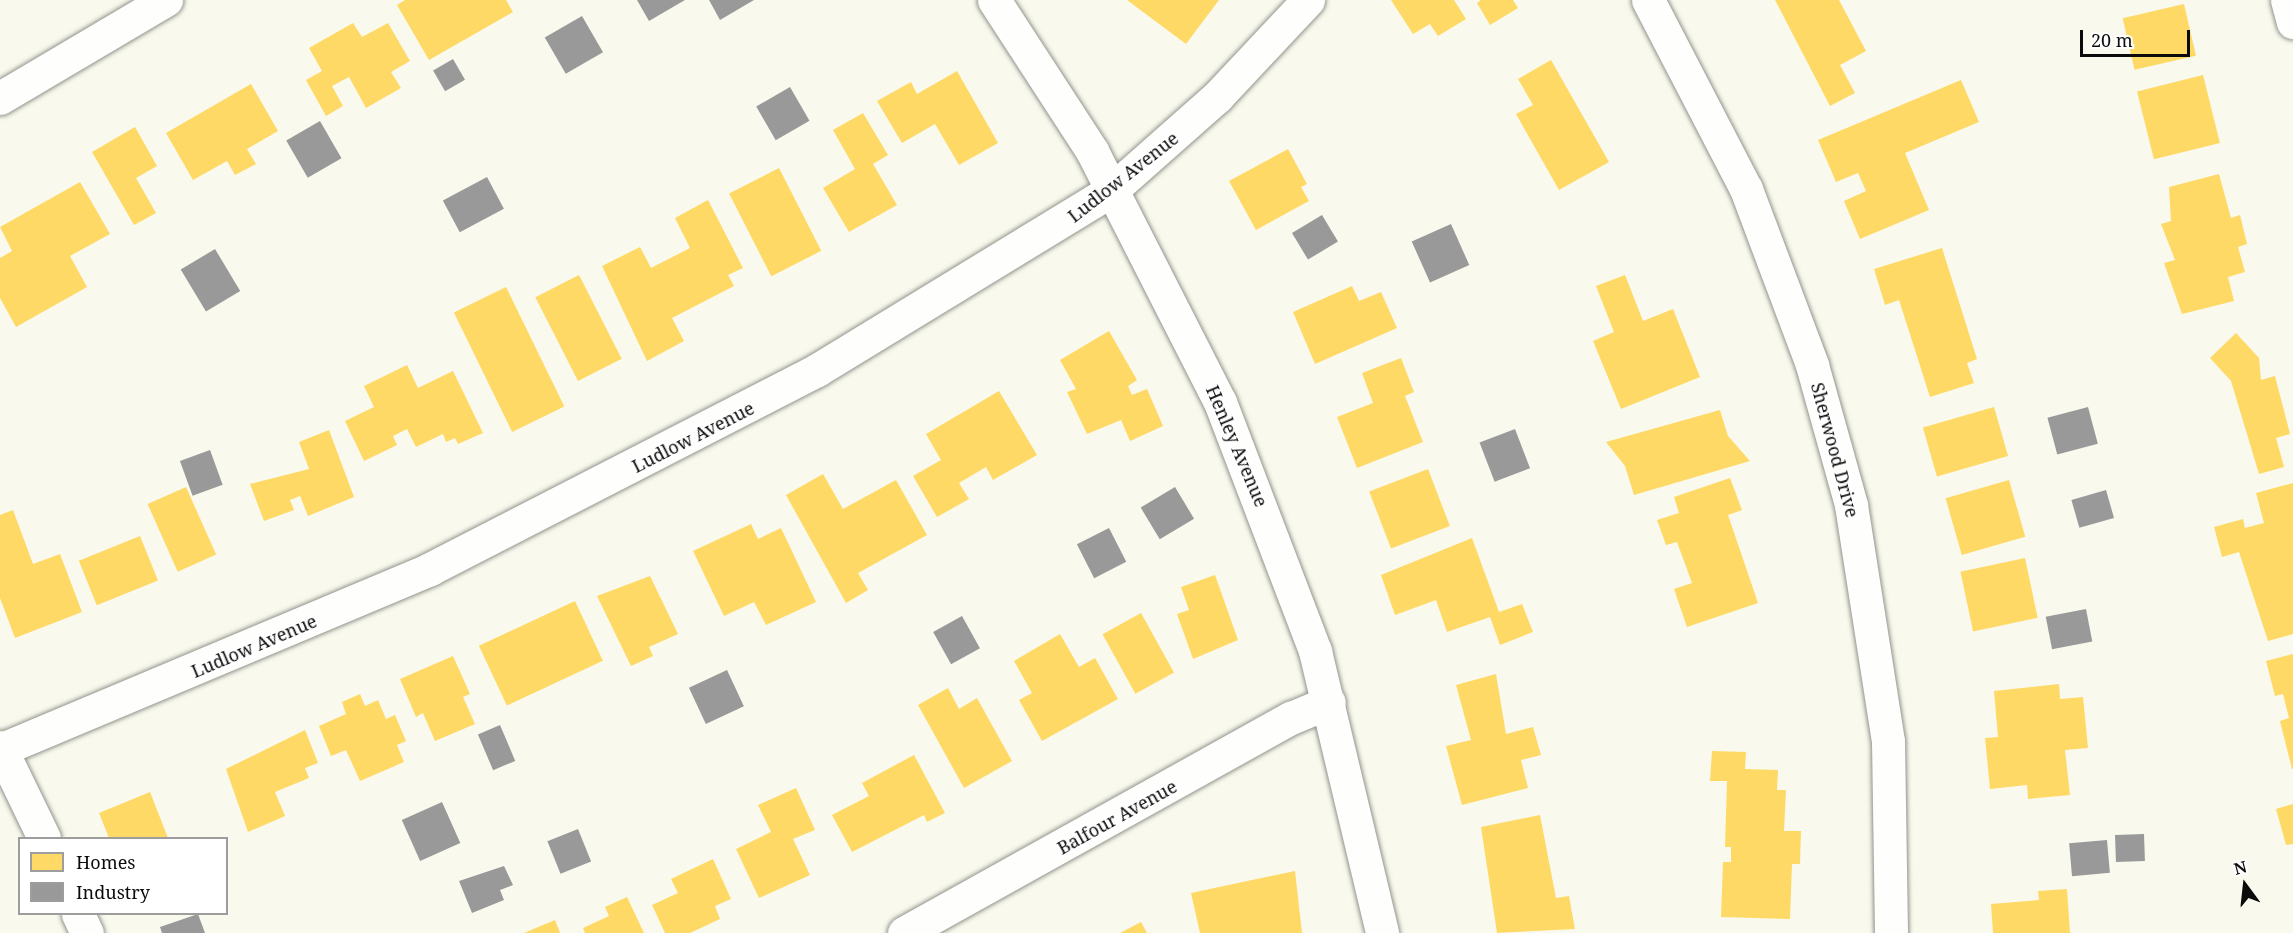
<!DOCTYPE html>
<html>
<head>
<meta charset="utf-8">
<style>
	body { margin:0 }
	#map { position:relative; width:2293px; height:933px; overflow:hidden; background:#f9faed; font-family:"Noto Serif",serif }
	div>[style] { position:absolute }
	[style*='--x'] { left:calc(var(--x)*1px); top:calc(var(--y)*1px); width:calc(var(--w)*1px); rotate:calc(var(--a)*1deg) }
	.homes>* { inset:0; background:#ffd966; transform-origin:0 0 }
	.industry>* { inset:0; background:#999; transform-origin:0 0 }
	.roads { filter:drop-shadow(0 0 2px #92938d) drop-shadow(0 0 2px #92938d) }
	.street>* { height:33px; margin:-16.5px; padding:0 16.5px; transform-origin:16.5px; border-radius:16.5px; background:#fefefc }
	span { translate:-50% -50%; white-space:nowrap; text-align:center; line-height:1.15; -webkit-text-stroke:6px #fff; paint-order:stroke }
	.street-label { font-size:18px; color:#0b0b0b }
	.legend { position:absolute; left:18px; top:837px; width:210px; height:78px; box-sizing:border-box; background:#fff; border:2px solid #9d9d9d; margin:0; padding:8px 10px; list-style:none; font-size:18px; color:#0b0b0b }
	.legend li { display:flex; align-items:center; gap:12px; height:30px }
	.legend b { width:30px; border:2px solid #9d9d9d }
	.north { position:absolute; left:2215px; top:855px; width:60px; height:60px; -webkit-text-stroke:4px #fff; paint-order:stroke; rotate:345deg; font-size:16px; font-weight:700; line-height:24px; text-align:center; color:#0b0b0b }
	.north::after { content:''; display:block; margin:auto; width:21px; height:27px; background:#0b0b0b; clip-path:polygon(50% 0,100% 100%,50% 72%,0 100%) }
	.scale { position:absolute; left:2080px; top:30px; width:110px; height:27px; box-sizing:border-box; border:3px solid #0b0b0b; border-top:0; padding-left:8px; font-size:18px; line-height:21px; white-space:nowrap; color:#0b0b0b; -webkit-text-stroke:4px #fff; paint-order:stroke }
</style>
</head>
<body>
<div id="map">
	<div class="homes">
		<div style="clip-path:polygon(405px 0,506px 0,513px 12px,429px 60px,397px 5px)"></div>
		<div style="clip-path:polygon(1127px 0,1219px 0,1186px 44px)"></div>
		<div style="clip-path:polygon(1391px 0,1454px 0,1466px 19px,1438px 36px,1430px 24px,1413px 34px)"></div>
		<div style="clip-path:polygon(1481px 0,1513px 0,1518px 8px,1490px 25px,1477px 3px)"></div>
		<div style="clip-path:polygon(1775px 0,1839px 0,1866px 51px,1840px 65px,1855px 93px,1830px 106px)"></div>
		<div style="left:2184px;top:4px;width:53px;height:63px;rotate:77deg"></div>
		<div style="clip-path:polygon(353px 23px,362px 37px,388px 23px,410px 61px,391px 72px,401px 88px,366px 108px,349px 77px,332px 86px,343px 106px,326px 116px,306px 80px,322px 71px,309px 48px)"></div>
		<div style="clip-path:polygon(1551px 60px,1609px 162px,1559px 190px,1516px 114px,1533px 105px,1518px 79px)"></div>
		<div style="clip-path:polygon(957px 71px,998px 143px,959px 165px,935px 124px,902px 143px,877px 101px,911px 82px,917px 94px)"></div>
		<div style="left:2203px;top:75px;width:70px;height:68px;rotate:76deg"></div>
		<div style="clip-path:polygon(1961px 80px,1979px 122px,1905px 153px,1929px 210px,1860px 239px,1844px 201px,1866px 191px,1858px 173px,1836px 182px,1818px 140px)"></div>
		<div style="clip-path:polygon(251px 84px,278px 131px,247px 149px,256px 164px,235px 175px,227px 161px,193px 180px,166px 133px)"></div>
		<div style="clip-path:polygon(863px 113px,888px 155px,873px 164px,897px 205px,849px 232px,823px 188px,855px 169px,833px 130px)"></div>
		<div style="clip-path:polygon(135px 127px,157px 166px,136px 178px,156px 213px,134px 225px,92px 152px)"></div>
		<div style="clip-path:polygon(1288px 149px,1307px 184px,1301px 187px,1309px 201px,1256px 230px,1229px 181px)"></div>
		<div style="left:779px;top:168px;width:93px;height:56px;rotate:63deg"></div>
		<div style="clip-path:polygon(2219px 174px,2231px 218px,2240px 215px,2247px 244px,2238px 247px,2245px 272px,2228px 277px,2234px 301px,2182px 314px,2164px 263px,2175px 260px,2161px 224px,2171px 221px,2169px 187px)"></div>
		<div style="clip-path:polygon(80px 182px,110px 234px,70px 256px,87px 287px,16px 327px,0 298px,0 258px,12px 251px,0 227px)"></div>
		<div style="clip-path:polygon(708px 200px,743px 268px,728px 275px,734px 286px,672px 318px,684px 341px,647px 361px,602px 266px,640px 247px,651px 268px,690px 248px,675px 218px)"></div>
		<div style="clip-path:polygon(1942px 248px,1977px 359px,1967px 363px,1974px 383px,1930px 397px,1899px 300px,1885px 305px,1874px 269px)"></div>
		<div style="left:579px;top:275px;width:94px;height:49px;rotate:63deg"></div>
		<div style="clip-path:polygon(1625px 275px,1643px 321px,1673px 309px,1700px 377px,1621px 409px,1593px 341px,1614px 332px,1596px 286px)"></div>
		<div style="clip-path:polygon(1352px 286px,1359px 301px,1381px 292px,1397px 328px,1315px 364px,1293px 312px)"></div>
		<div style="left:506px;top:287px;width:133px;height:58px;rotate:64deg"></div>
		<div style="clip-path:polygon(1109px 331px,1137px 380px,1128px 386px,1132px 395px,1147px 389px,1163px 426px,1130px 441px,1121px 420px,1087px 434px,1067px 392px,1076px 389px,1060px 360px)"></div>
		<div style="clip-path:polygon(2236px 333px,2259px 358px,2261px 380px,2275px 376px,2290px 434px,2276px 438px,2284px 467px,2259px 474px,2231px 381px,2210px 358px)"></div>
		<div style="clip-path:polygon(1401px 358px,1414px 392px,1405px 396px,1423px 442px,1357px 468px,1337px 417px,1373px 403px,1362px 373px)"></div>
		<div style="clip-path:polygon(407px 365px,418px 388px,453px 371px,483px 433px,458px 444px,455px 438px,446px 442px,443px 434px,416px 447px,407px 429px,393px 436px,397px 445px,364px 461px,345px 421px,374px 407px,364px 386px)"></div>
		<div style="clip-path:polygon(999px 391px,1037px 455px,993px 480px,986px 467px,959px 483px,969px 499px,937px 517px,913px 476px,941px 460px,926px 434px)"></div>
		<div style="left:1994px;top:407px;width:51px;height:74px;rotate:74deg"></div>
		<div style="clip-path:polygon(1720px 410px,1728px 436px,1750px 461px,1634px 495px,1625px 466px,1606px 442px)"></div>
		<div style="clip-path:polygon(329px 430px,354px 497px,308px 516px,300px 496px,290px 500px,294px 510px,264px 521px,250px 484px,309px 469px,299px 442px)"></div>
		<div style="left:1428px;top:469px;width:61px;height:63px;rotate:69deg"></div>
		<div style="clip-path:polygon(823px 474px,843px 509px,896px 480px,927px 535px,858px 573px,868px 590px,846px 603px,786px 495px)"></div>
		<div style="clip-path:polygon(1730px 478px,1742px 510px,1728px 515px,1758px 603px,1687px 627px,1674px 589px,1692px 583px,1677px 542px,1666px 545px,1657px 520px,1679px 513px,1674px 497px)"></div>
		<div style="left:2009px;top:480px;width:59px;height:66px;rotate:74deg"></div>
		<div style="clip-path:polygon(2293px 483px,2293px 634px,2268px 641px,2239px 552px,2222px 557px,2214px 527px,2243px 519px,2245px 528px,2264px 523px,2256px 493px)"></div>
		<div style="left:186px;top:487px;width:74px;height:42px;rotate:66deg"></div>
		<div style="clip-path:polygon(13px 510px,33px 564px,60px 554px,82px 612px,15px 638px,0 598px,0 515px)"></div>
		<div style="clip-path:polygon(751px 524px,758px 539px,781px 528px,816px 602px,766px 625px,754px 602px,724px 616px,693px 551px)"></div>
		<div style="left:140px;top:536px;width:48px;height:66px;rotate:68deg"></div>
		<div style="clip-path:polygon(1472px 538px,1499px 612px,1522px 604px,1533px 632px,1500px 645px,1490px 617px,1447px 632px,1436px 600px,1395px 615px,1381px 575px)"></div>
		<div style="left:2025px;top:558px;width:61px;height:66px;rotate:78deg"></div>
		<div style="clip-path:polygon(1215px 575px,1238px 640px,1193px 659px,1177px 614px,1189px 610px,1181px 587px)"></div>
		<div style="clip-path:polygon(650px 576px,678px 634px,649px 647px,653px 656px,631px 666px,597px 596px)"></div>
		<div style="left:575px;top:601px;width:66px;height:106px;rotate:65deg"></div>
		<div style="left:1141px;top:613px;width:68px;height:44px;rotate:61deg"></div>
		<div style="clip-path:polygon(1060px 634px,1079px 667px,1095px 658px,1118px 699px,1042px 741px,1019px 700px,1032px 693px,1014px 661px)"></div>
		<div style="clip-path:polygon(2293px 654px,2293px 769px,2292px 769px,2280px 721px,2289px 718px,2283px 694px,2275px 696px,2266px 661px)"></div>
		<div style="clip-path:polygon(453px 656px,470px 694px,463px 697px,475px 724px,435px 741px,423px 713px,416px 717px,400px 679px)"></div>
		<div style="clip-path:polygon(1496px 674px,1506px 734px,1533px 727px,1541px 755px,1521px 760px,1528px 788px,1462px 805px,1446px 746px,1471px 740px,1456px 685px)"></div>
		<div style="clip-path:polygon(2059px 684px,2060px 699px,2083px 697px,2088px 748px,2065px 750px,2070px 795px,2028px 799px,2027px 785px,1990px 789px,1985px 738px,1998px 737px,1994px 691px)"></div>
		<div style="clip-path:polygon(948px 688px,959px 709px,977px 698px,1012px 761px,964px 788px,918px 705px)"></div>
		<div style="clip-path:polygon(360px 694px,365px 706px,378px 700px,386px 719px,395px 715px,406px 741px,397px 745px,404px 762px,360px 781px,346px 750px,331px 756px,319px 726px,346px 714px,342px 702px)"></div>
		<div style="clip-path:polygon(305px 730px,318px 763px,305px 768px,309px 778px,275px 792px,285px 816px,248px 832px,226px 769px)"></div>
		<div style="clip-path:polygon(1712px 751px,1746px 752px,1745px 769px,1778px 770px,1777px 790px,1786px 790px,1784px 831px,1801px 831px,1800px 864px,1792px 864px,1790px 919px,1721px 917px,1723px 862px,1731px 862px,1731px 847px,1725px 847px,1727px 781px,1710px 781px)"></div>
		<div style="clip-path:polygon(914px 755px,945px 813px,927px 822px,924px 815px,852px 852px,832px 815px,869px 796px,862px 783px)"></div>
		<div style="clip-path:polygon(796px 788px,815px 830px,793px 839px,810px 875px,759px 898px,736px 849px,771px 832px,758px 805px)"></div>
		<div style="clip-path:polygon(150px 792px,168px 838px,109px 838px,99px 813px)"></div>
		<div style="clip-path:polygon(2293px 804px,2293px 844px,2286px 845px,2276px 809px)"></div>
		<div style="clip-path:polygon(1540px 815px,1556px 898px,1569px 896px,1575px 929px,1497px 933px,1481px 827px)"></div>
		<div style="clip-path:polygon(713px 859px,731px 899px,715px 906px,720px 919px,690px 933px,665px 933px,652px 905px,678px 893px,671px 879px)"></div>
		<div style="clip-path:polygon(1295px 871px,1302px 933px,1200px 933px,1191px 893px)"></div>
		<div style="clip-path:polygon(2067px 889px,2070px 933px,1993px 933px,1991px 904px,2039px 900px,2038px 891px)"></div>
		<div style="clip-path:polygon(627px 897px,644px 933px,585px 933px,583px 928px,609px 916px,605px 907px)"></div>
		<div style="clip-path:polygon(555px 920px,560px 933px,524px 933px)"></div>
		<div style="clip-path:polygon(1141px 922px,1147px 933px,1120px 933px)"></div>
	</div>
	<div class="industry">
		<div style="clip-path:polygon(637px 0,685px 0,649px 21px)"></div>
		<div style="clip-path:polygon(709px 0,754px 0,720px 20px)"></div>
		<div style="left:582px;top:16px;width:42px;height:43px;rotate:60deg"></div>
		<div style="left:453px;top:59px;width:24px;height:23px;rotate:60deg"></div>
		<div style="left:790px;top:87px;width:39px;height:39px;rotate:60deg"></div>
		<div style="left:320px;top:121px;width:43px;height:39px;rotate:60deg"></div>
		<div style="left:487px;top:177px;width:36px;height:50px;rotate:62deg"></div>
		<div style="left:1322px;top:215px;width:31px;height:35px;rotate:59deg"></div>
		<div style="left:1451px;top:224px;width:45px;height:43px;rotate:66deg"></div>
		<div style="left:215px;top:249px;width:49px;height:40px;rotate:59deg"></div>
		<div style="left:2088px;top:407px;width:38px;height:42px;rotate:75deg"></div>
		<div style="left:1515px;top:429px;width:42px;height:38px;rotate:69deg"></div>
		<div style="left:210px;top:450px;width:37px;height:32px;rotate:70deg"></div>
		<div style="left:1175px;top:487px;width:37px;height:40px;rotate:59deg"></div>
		<div style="left:2106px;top:490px;width:29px;height:36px;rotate:74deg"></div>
		<div style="left:1109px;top:528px;width:38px;height:36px;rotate:63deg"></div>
		<div style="left:2086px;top:609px;width:33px;height:41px;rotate:79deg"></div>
		<div style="left:962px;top:616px;width:37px;height:33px;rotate:61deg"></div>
		<div style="left:727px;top:670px;width:40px;height:42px;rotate:65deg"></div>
		<div style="left:500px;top:725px;width:39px;height:24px;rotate:67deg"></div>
		<div style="left:442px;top:802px;width:45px;height:44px;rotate:66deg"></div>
		<div style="left:578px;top:829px;width:35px;height:33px;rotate:68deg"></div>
		<div style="left:2144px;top:834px;width:27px;height:29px;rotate:88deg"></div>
		<div style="left:2107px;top:840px;width:33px;height:38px;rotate:85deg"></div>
		<div style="clip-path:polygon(504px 866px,513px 885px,500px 890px,504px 900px,472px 913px,459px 881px)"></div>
		<div style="clip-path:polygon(198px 914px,205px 933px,162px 933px,160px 927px)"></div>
	</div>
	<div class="roads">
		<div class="street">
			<div style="--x:994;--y:0;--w:180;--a:57"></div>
			<div style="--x:1092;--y:151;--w:282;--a:63"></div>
			<div style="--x:1220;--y:402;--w:267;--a:69.1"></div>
			<div style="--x:1315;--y:651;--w:290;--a:76.6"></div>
			<div style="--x:1648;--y:0;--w:213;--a:62.6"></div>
			<div style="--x:1746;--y:189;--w:188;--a:69.4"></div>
			<div style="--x:1812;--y:365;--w:145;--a:74.4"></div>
			<div style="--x:1851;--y:505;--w:239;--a:81.1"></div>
			<div style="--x:1888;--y:741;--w:192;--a:89.1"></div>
			<div style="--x:2287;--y:0;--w:23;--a:75"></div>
			<div style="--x:0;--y:98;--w:193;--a:-30.6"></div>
			<div style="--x:0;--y:747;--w:101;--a:64.2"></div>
			<div style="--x:0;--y:750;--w:467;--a:-22.8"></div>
			<div style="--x:430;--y:569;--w:435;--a:-27.2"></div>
			<div style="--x:817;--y:370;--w:347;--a:-31.4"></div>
			<div style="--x:1113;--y:189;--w:139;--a:-41.5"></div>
			<div style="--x:1217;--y:97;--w:133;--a:-46.8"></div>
			<div style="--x:78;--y:914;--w:21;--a:65"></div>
			<div style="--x:904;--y:933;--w:443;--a:-29.1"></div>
			<div style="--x:1291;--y:718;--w:41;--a:-22.8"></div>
		</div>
	</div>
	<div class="street-label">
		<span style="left:1123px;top:177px;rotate:-38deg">Ludlow Avenue</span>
		<span style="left:693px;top:437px;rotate:-27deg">Ludlow Avenue</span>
		<span style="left:1237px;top:446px;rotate:67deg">Henley Avenue</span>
		<span style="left:1835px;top:450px;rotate:75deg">Sherwood Drive</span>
		<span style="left:254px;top:646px;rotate:-23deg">Ludlow Avenue</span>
		<span style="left:1117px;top:817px;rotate:-29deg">Balfour Avenue</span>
	</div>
	<ul class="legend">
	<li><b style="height:16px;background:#ffd966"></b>Homes</li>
	<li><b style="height:16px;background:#999"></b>Industry</li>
	</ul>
	<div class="north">N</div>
	<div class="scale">20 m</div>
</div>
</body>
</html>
